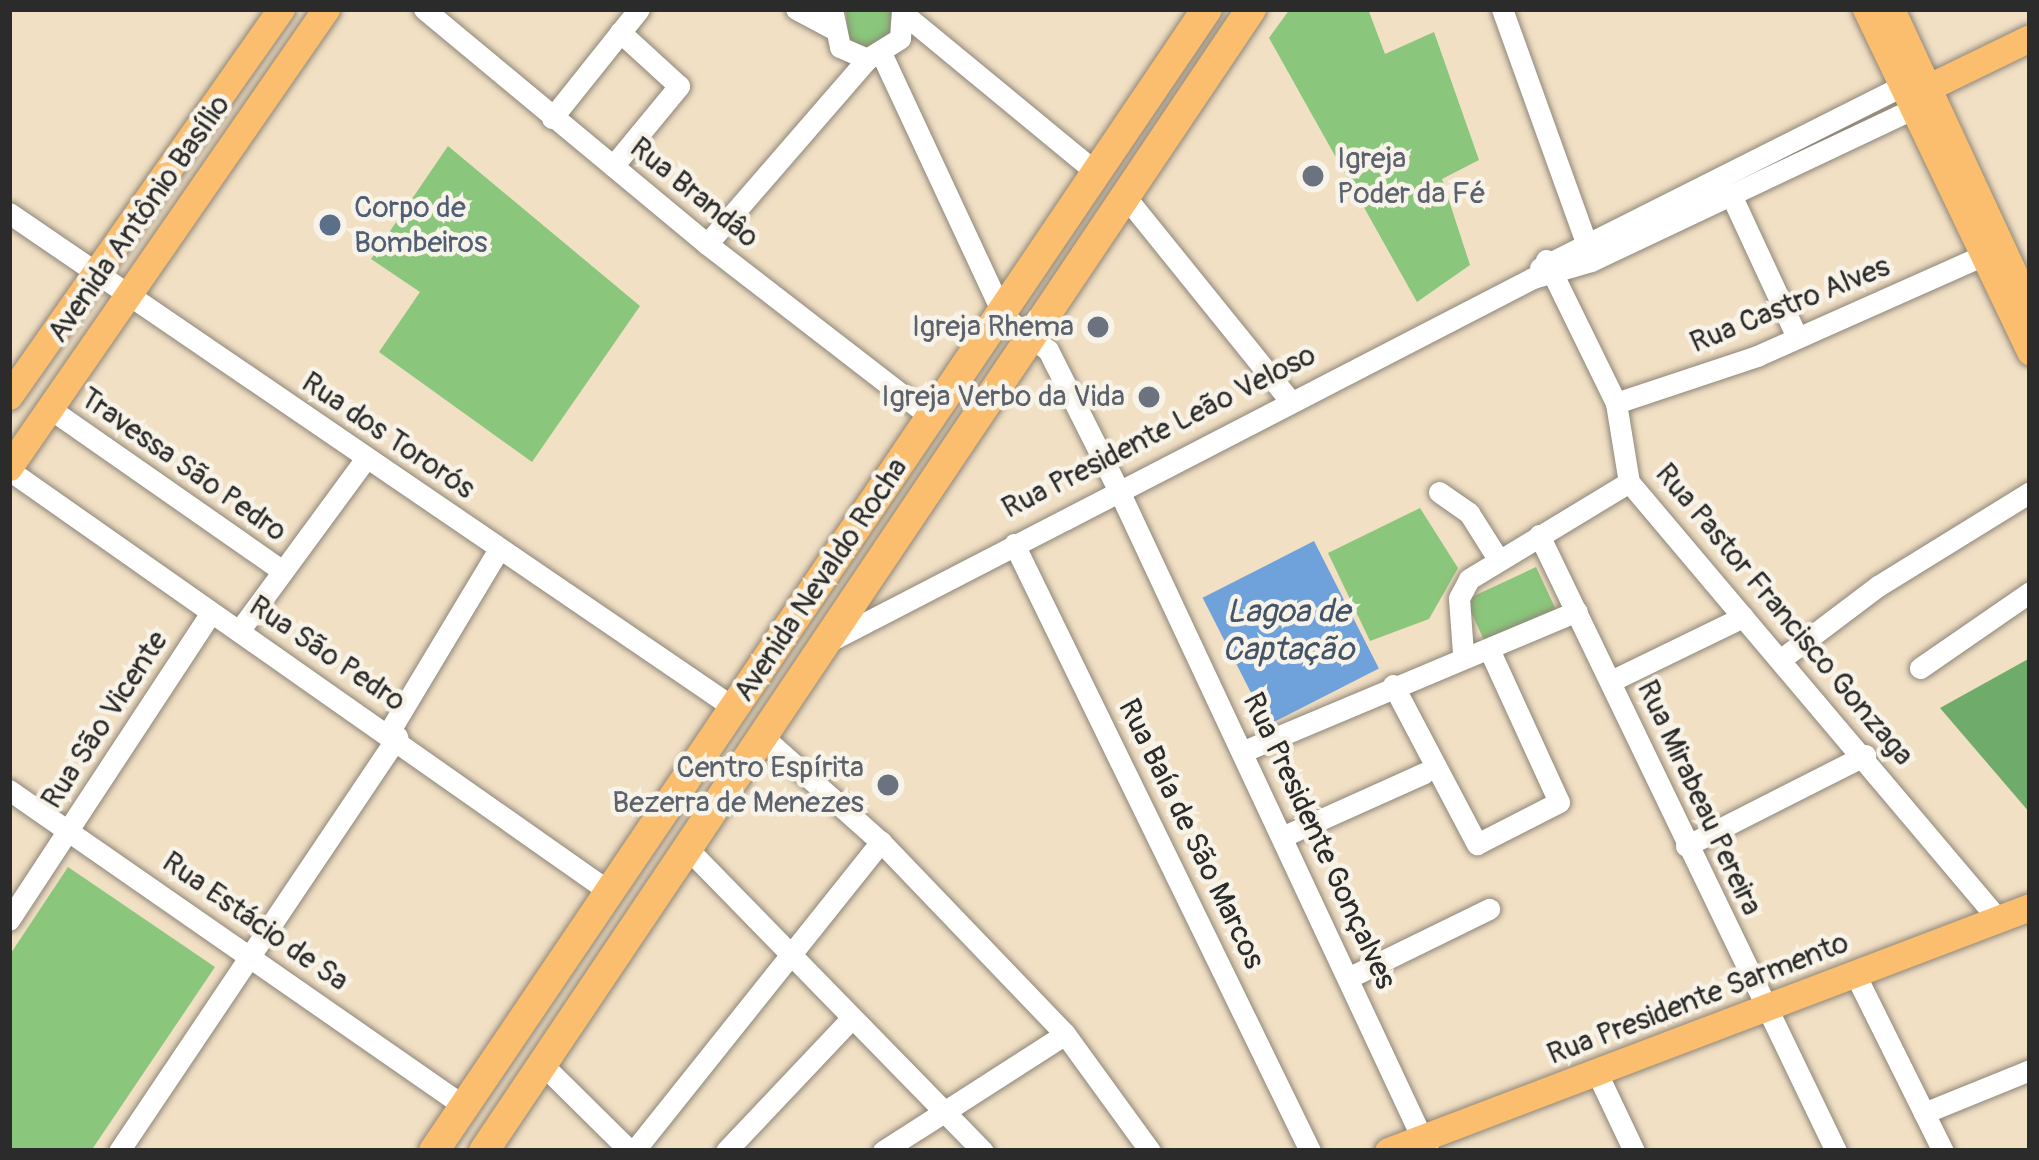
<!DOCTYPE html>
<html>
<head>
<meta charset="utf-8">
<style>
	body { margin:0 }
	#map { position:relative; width:2039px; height:1160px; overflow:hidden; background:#f2e0c5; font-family:Pangolin,sans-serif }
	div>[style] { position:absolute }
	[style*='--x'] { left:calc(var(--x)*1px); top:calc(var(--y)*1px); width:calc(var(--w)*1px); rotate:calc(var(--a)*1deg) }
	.green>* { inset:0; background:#8ac67b; transform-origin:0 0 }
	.forest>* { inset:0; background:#6fab6b }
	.water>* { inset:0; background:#6fa1da; transform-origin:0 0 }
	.roads { filter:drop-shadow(0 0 3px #8e8678) drop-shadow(0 0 3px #8e8678) }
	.minor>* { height:21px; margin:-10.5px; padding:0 10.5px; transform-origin:10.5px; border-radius:10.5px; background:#fff }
	.major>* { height:27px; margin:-13.5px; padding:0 13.5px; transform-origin:13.5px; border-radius:13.5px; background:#fabe6e }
	.highway>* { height:30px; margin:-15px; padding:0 15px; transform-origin:15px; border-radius:15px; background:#fabe6e }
	.dots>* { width:33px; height:33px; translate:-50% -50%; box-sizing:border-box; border:6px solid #f7f3e8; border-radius:50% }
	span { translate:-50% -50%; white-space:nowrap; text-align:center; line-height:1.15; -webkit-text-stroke:9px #f7f3e8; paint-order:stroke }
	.worship-label { font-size:30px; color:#5b616d }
	.left { translate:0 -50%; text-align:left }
	.right { translate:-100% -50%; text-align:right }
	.street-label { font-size:30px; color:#2b2b2b }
	.service-label { font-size:30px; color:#4e5e75 }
	.water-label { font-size:33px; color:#435468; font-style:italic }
	.frame { position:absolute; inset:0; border:12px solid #2b2b2b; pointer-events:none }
</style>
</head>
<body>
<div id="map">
	<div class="green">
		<div style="clip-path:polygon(846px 9px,891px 9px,896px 26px,874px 52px,849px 45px)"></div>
		<div style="clip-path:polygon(1290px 9px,1368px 9px,1385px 54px,1434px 32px,1479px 160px,1442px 179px,1470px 265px,1417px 302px,1269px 38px)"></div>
		<div style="clip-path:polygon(448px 146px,640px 306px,532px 462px,379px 352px,420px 292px,371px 259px)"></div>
		<div style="clip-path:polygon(1420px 508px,1458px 568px,1429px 619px,1370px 641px,1328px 553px)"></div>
		<div style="left:1536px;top:567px;width:47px;height:78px;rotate:65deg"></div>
		<div style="clip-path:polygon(68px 867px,215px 967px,91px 1151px,9px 1151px,9px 956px)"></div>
	</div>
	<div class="forest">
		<div style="clip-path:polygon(2030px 658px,2030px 813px,1940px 708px)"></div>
	</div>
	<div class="water">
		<div style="left:1314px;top:541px;width:143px;height:125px;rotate:63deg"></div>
	</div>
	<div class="roads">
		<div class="minor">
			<div style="--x:424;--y:9;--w:368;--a:39.7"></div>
			<div style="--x:707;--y:244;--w:284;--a:37.7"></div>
			<div style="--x:796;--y:9;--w:40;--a:28"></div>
			<div style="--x:832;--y:9;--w:39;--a:78"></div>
			<div style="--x:840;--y:47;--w:30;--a:24"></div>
			<div style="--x:867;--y:59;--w:39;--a:-32"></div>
			<div style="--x:900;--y:38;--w:29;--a:-86"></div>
			<div style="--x:1502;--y:9;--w:245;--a:70.2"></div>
			<div style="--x:904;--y:14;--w:249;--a:39.5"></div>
			<div style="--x:882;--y:55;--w:289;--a:65"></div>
			<div style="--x:1004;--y:317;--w:55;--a:36.9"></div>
			<div style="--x:1048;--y:350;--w:158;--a:63.3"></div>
			<div style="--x:1119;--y:491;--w:729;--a:64.91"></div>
			<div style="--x:552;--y:118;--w:139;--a:-51.4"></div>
			<div style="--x:613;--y:166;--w:104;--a:-50.5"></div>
			<div style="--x:679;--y:86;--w:80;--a:-137.5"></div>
			<div style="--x:1124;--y:195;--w:266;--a:51.1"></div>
			<div style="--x:1732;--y:197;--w:154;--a:65.1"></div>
			<div style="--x:9;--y:213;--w:878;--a:34.32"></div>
			<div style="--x:707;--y:244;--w:245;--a:-49.1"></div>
			<div style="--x:1546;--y:260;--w:159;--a:63.9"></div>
			<div style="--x:1616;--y:403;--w:80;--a:80.7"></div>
			<div style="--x:1629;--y:482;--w:572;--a:49.82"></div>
			<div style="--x:1540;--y:268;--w:405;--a:-26.7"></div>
			<div style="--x:1616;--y:403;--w:149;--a:-18.4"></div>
			<div style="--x:1757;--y:356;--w:248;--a:-24"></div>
			<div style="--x:49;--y:408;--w:285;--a:34.9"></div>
			<div style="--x:9;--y:470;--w:734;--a:35.08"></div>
			<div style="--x:1439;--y:492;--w:37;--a:35"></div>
			<div style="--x:1469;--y:513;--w:54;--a:57.8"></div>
			<div style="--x:1539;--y:535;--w:684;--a:64.26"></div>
			<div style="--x:1014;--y:544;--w:675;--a:64"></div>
			<div style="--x:239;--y:631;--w:215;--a:-53.7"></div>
			<div style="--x:828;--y:642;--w:793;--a:-27.31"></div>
			<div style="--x:1533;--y:278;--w:60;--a:-16.3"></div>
			<div style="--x:1591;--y:261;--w:356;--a:-25.3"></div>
			<div style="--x:1463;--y:653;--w:55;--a:-94.2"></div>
			<div style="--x:1459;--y:598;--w:21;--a:-62"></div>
			<div style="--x:1469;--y:579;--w:187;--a:-31.2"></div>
			<div style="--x:1780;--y:660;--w:123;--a:-37.1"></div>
			<div style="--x:1878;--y:586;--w:179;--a:-31.7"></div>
			<div style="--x:1920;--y:668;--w:134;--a:-34.6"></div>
			<div style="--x:1611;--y:681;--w:147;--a:-25.9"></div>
			<div style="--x:1393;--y:685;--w:180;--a:62.2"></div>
			<div style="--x:1477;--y:844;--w:92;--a:-27.1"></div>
			<div style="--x:1559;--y:802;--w:166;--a:-114.6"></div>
			<div style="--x:389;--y:732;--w:214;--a:-59"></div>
			<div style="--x:760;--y:734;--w:162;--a:41.8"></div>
			<div style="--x:881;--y:842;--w:266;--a:46.2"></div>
			<div style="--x:1065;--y:1034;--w:145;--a:54"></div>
			<div style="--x:1244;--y:751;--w:361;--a:-22.8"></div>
			<div style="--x:9;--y:790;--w:554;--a:34.78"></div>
			<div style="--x:1284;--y:836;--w:154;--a:-24.2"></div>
			<div style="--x:1686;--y:846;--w:201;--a:-26.9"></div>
			<div style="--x:686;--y:847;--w:425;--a:45.7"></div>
			<div style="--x:9;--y:920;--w:368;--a:-56.7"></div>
			<div style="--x:1856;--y:976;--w:195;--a:63.6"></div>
			<div style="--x:1350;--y:977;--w:155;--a:-26.1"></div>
			<div style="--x:541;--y:1063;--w:125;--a:44.7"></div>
			<div style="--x:1597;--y:1073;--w:86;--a:64.6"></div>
			<div style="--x:1924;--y:1113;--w:114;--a:-22.1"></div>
			<div style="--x:119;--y:1151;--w:499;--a:-56.1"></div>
			<div style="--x:634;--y:1151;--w:396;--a:-51.4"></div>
			<div style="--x:726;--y:1151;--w:182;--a:-46.6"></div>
			<div style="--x:883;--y:1151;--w:216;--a:-32.7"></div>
		</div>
		<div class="major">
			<div style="--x:1866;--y:9;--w:380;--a:64.4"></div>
			<div style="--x:1891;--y:9;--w:330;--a:65.1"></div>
			<div style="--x:1914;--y:87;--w:13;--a:4"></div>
			<div style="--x:1927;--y:88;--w:114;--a:-25.9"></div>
			<div style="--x:9;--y:396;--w:473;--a:-54.9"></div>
			<div style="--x:9;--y:467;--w:557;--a:-55.31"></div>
			<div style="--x:1388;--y:1151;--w:687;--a:-20.81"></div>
		</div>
		<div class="highway">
			<div style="--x:434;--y:1151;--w:1379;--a:-55.91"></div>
			<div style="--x:484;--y:1151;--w:1376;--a:-56.11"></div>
		</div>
	</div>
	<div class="dots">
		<div style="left:1313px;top:176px;background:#6b7280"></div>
		<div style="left:330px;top:225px;background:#5c6f8a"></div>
		<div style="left:1098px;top:327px;background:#6b7280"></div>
		<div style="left:1149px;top:397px;background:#6b7280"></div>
		<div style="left:888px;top:785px;background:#6b7280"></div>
	</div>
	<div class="worship-label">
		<span class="left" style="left:1337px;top:176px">Igreja<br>Poder da Fé</span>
		<span class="right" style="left:1074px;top:327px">Igreja Rhema</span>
		<span class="right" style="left:1125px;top:397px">Igreja Verbo da Vida</span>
		<span class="right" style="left:864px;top:785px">Centro Espírita<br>Bezerra de Menezes</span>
	</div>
	<div class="street-label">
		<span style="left:694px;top:193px;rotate:39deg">Rua Brandâo</span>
		<span style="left:139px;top:219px;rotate:-55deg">Avenida Antônio Basílio</span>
		<span style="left:1790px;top:305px;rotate:-22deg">Rua Castro Alves</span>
		<span style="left:1159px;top:432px;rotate:-27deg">Rua Presidente Leão Veloso</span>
		<span style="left:388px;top:436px;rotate:34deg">Rua dos Tororós</span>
		<span style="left:183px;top:465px;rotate:35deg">Travessa São Pedro</span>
		<span style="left:821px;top:580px;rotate:-56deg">Avenida Nevaldo Rocha</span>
		<span style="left:1784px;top:615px;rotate:50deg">Rua Pastor Francisco Gonzaga</span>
		<span style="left:327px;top:654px;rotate:34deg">Rua São Pedro</span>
		<span style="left:105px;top:720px;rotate:-57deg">Rua São Vicente</span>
		<span style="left:1699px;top:798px;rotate:65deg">Rua Mirabeau Pereira</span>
		<span style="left:1191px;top:834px;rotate:64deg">Rua Baía de São Marcos</span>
		<span style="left:1319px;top:841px;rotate:65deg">Rua Presidente Gonçalves</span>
		<span style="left:255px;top:922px;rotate:35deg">Rua Estácio de Sa</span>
		<span style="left:1698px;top:999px;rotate:-21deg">Rua Presidente Sarmento</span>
	</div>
	<div class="service-label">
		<span class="left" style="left:354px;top:225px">Corpo de<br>Bombeiros</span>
	</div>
	<div class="water-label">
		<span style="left:1288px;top:631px">Lagoa de<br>Captação</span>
	</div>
	<div class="frame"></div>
</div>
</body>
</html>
